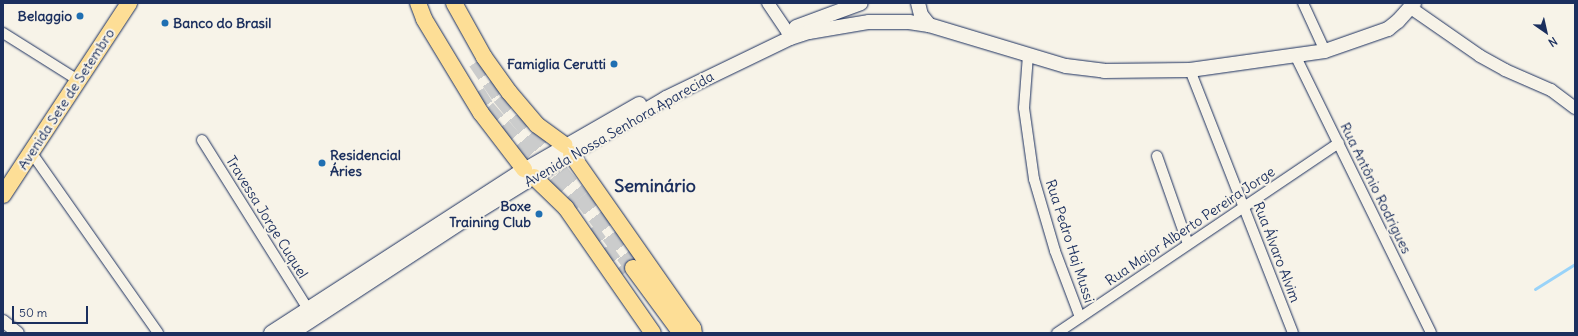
<!DOCTYPE html>
<html>
<head>
<meta charset="utf-8">
<style>
	body { margin:0 }
	#map { position:relative; width:1578px; height:336px; overflow:hidden; background:#f7f3e8; font-family:Delius,sans-serif }
	div>[style] { position:absolute }
	[style*='--x'] { left:calc(var(--x)*1px); top:calc(var(--y)*1px); width:calc(var(--w)*1px); rotate:calc(var(--a)*1deg) }
	.stream>* { height:3px; margin:-1.5px; padding:0 1.5px; transform-origin:1.5px; border-radius:1.5px; background:#99d3f9 }
	.primary-tunnel>* { height:16px; margin-top:-8px; transform-origin:0; background:repeating-linear-gradient(90deg,#cbcccc 0 16px,transparent 0 24px) }
	.roads { filter:drop-shadow(0 0 1px #1b2f5e) drop-shadow(0 0 1px #1b2f5e) }
	.minor>* { height:10px; margin:-5px; padding:0 5px; transform-origin:5px; border-radius:5px; background:#f7f3e8 }
	.tertiary>* { height:12px; margin:-6px; padding:0 6px; transform-origin:6px; border-radius:6px; background:#f7f3e8 }
	.secondary>* { height:14px; margin:-7px; padding:0 7px; transform-origin:7px; border-radius:7px; background:#f7f3e8 }
	.primary>* { height:16px; margin:-8px; padding:0 8px; transform-origin:8px; border-radius:8px; background:#fdde96 }
	.dots>* { width:11px; height:11px; translate:-50% -50%; box-sizing:border-box; border:2px solid #f7f3e8; border-radius:50% }
	span { translate:-50% -50%; white-space:nowrap; text-align:center; line-height:1.15; -webkit-text-stroke:4px #f7f3e8; paint-order:stroke }
	.poi-label { font-size:14px; color:#1b2f5e; font-weight:700 }
	.right { translate:-100% -50%; text-align:right }
	.left { translate:0 -50%; text-align:left }
	.street-label { font-size:14px; color:#1b2f5e }
	.district-label { font-size:18px; color:#1b2f5e; font-weight:700 }
	.frame { position:absolute; inset:0; border:4px solid #1b2f5e; pointer-events:none }
	.north { position:absolute; left:1526px; top:12px; width:40px; height:40px; -webkit-text-stroke:3px #f7f3e8; paint-order:stroke; rotate:146deg; font-size:11px; font-weight:700; line-height:16px; text-align:center; color:#1b2f5e }
	.north::after { content:''; display:block; margin:auto; width:14px; height:18px; background:#1b2f5e; clip-path:polygon(50% 0,100% 100%,50% 72%,0 100%) }
	.scale { position:absolute; left:12px; top:306px; width:76px; height:18px; box-sizing:border-box; border:2px solid #1b2f5e; border-top:0; padding-left:5px; font-size:12px; line-height:14px; white-space:nowrap; color:#1b2f5e; -webkit-text-stroke:3px #f7f3e8; paint-order:stroke }
</style>
</head>
<body>
<div id="map">
	<div class="stream">
		<div style="--x:1535;--y:289;--w:47;--a:-32"></div>
	</div>
	<div class="primary-tunnel">
		<div style="--x:476;--y:62;--w:42;--a:55.6"></div>
		<div style="--x:500;--y:97;--w:129;--a:51"></div>
		<div style="--x:581;--y:197;--w:88;--a:53.8"></div>
		<div style="--x:477;--y:92;--w:19;--a:58"></div>
		<div style="--x:487;--y:108;--w:135;--a:48.9"></div>
		<div style="--x:590;--y:229;--w:56;--a:53.7"></div>
	</div>
	<div class="roads">
		<div class="minor">
			<div style="--x:1303;--y:3;--w:53;--a:65.4"></div>
			<div style="--x:3;--y:33;--w:89;--a:32.1"></div>
			<div style="--x:1028;--y:55;--w:53;--a:94.3"></div>
			<div style="--x:1024;--y:108;--w:72;--a:82"></div>
			<div style="--x:1034;--y:179;--w:75;--a:73.7"></div>
			<div style="--x:1055;--y:251;--w:71;--a:69.3"></div>
			<div style="--x:1295;--y:55;--w:309;--a:63.9"></div>
			<div style="--x:1190;--y:70;--w:282;--a:68.6"></div>
			<div style="--x:202;--y:140;--w:199;--a:57.9"></div>
			<div style="--x:31;--y:152;--w:221;--a:54.9"></div>
			<div style="--x:1157;--y:156;--w:93;--a:70.6"></div>
			<div style="--x:1057;--y:333;--w:340;--a:-34"></div>
		</div>
		<div class="tertiary">
			<div style="--x:768;--y:3;--w:34;--a:56"></div>
			<div style="--x:787;--y:31;--w:8;--a:67"></div>
			<div style="--x:1411;--y:8;--w:84;--a:34.8"></div>
			<div style="--x:1480;--y:56;--w:29;--a:29"></div>
			<div style="--x:1505;--y:70;--w:50;--a:23.5"></div>
			<div style="--x:1551;--y:90;--w:30;--a:37"></div>
			<div style="--x:3;--y:321;--w:19;--a:39"></div>
		</div>
		<div class="secondary">
			<div style="--x:918;--y:3;--w:12;--a:76"></div>
			<div style="--x:921;--y:15;--w:13;--a:51"></div>
			<div style="--x:796;--y:27;--w:69;--a:-20.3"></div>
			<div style="--x:271;--y:333;--w:293;--a:-32.9"></div>
			<div style="--x:517;--y:174;--w:141;--a:-29.8"></div>
			<div style="--x:292;--y:333;--w:221;--a:-33.2"></div>
			<div style="--x:477;--y:212;--w:110;--a:-31.7"></div>
			<div style="--x:571;--y:154;--w:110;--a:-30.5"></div>
			<div style="--x:666;--y:98;--w:138;--a:-25.8"></div>
			<div style="--x:790;--y:38;--w:20;--a:-18"></div>
			<div style="--x:809;--y:32;--w:61;--a:-9.5"></div>
			<div style="--x:869;--y:22;--w:40;--a:0"></div>
			<div style="--x:909;--y:22;--w:20;--a:9"></div>
			<div style="--x:929;--y:25;--w:143;--a:16.7"></div>
			<div style="--x:1066;--y:66;--w:38;--a:7"></div>
			<div style="--x:1104;--y:71;--w:86;--a:-0.7"></div>
			<div style="--x:1190;--y:70;--w:136;--a:-8"></div>
			<div style="--x:1325;--y:51;--w:67;--a:-19.2"></div>
			<div style="--x:1388;--y:29;--w:13;--a:-39"></div>
			<div style="--x:1398;--y:21;--w:24;--a:-48"></div>
		</div>
		<div class="primary">
			<div style="--x:418;--y:3;--w:17;--a:69"></div>
			<div style="--x:424;--y:19;--w:110;--a:58.8"></div>
			<div style="--x:481;--y:113;--w:71;--a:52.5"></div>
			<div style="--x:454;--y:3;--w:62;--a:60.9"></div>
			<div style="--x:484;--y:57;--w:43;--a:54.5"></div>
			<div style="--x:509;--y:92;--w:43;--a:49.7"></div>
			<div style="--x:537;--y:125;--w:34;--a:36"></div>
			<div style="--x:571;--y:154;--w:213;--a:55"></div>
			<div style="--x:693;--y:328;--w:5;--a:79"></div>
			<div style="--x:534;--y:177;--w:45;--a:44.1"></div>
			<div style="--x:566;--y:208;--w:152;--a:55.2"></div>
			<div style="--x:3;--y:195;--w:230;--a:-56.7"></div>
			<div style="--x:633;--y:268;--w:81;--a:53.6"></div>
		</div>
	</div>
	<div class="dots">
		<div style="left:80px;top:16px;background:#1f6fb2"></div>
		<div style="left:165px;top:23px;background:#1f6fb2"></div>
		<div style="left:614px;top:64px;background:#1f6fb2"></div>
		<div style="left:322px;top:163px;background:#1f6fb2"></div>
		<div style="left:539px;top:214px;background:#1f6fb2"></div>
	</div>
	<div class="poi-label">
		<span class="right" style="left:72px;top:16px">Belaggio</span>
		<span class="left" style="left:173px;top:23px">Banco do Brasil</span>
		<span class="right" style="left:606px;top:64px">Famiglia Cerutti</span>
		<span class="left" style="left:330px;top:163px">Residencial<br>Áries</span>
		<span class="right" style="left:531px;top:214px">Boxe<br>Training Club</span>
	</div>
	<div class="street-label">
		<span style="left:66px;top:99px;rotate:-57deg">Avenida Sete de Setembro</span>
		<span style="left:619px;top:129px;rotate:-30deg">Avenida Nossa Senhora Aparecida</span>
		<span style="left:1376px;top:188px;rotate:64deg">Rua Antônio Rodrigues</span>
		<span style="left:267px;top:217px;rotate:58deg">Travessa Jorge Cuquel</span>
		<span style="left:1190px;top:226px;rotate:-34deg">Rua Major Alberto Pereira Jorge</span>
		<span style="left:1070px;top:241px;rotate:72deg">Rua Pedro Haj Mussi</span>
		<span style="left:1277px;top:252px;rotate:69deg">Rua Álvaro Alvim</span>
	</div>
	<div class="district-label">
		<span style="left:655px;top:186px">Seminário</span>
	</div>
	<div class="frame"></div>
	<div class="north">N</div>
	<div class="scale">50 m</div>
</div>
</body>
</html>
